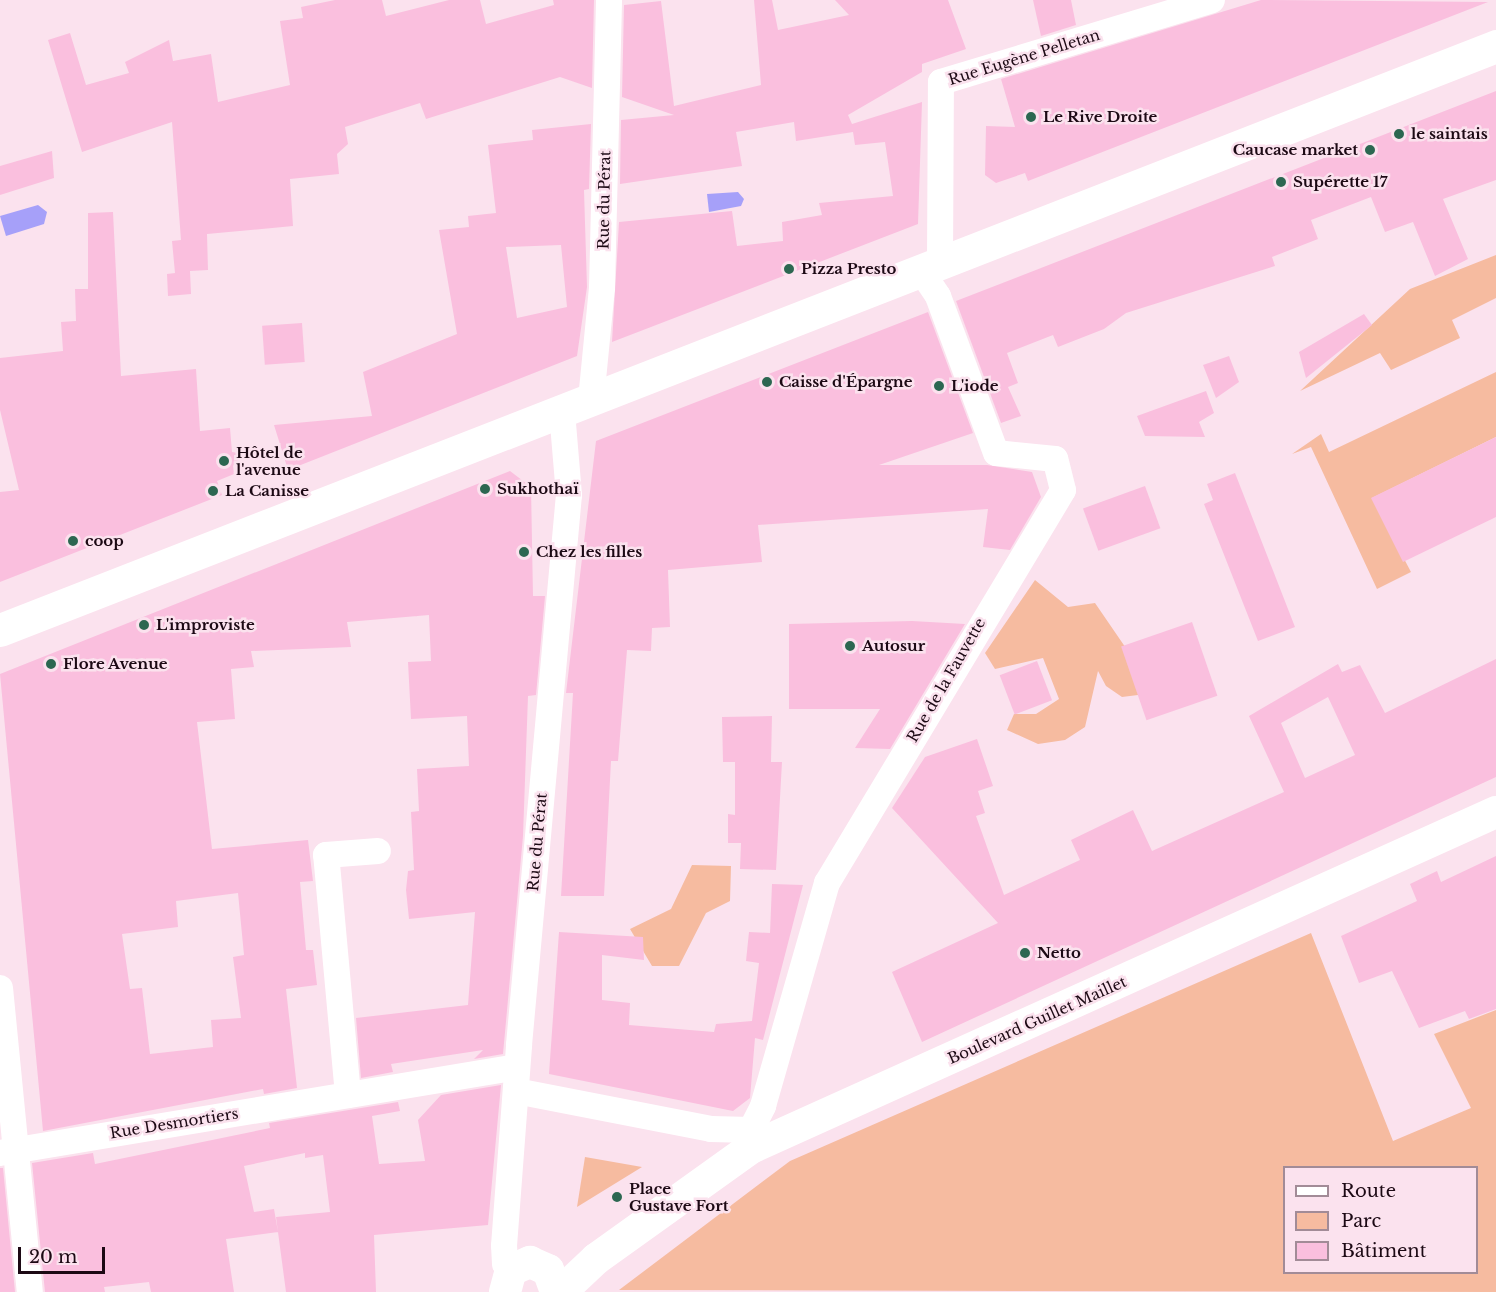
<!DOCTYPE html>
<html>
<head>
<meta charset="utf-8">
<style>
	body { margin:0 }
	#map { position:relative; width:1496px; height:1292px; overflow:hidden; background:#fbe2ee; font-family:"Libre Baskerville",serif }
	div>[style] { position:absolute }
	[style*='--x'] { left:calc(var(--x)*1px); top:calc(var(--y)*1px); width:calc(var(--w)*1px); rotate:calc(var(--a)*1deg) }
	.green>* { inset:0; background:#f6bba0 }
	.water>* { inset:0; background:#a6a0f9 }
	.building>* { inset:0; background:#fabfde; transform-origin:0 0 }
	.minor>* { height:26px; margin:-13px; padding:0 13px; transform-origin:13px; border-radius:13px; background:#fff }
	.tertiary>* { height:32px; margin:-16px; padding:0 16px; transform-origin:16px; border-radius:16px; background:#fff }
	.secondary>* { height:33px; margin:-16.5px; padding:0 16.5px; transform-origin:16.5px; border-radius:16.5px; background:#fff }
	.dots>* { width:16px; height:16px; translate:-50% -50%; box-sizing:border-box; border:3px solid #fbe2ee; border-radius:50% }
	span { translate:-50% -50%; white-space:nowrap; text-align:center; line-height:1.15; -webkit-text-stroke:5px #fbe2ee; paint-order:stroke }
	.street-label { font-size:15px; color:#1c0914 }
	.poi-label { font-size:15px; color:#1c0914; font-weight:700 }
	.left { translate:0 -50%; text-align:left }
	.right { translate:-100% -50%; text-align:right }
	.legend { position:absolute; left:1283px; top:1166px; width:195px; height:108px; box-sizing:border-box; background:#fbe2ee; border:2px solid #a28b97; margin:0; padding:8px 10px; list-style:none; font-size:18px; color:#1c0914 }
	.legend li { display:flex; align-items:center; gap:12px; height:30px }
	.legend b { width:30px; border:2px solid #a28b97 }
	.scale { position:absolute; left:18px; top:1247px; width:87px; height:27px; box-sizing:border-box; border:3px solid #1c0914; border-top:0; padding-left:8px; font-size:18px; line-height:21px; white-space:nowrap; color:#1c0914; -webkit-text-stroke:4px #fbe2ee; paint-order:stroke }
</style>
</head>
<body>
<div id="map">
	<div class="green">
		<div style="clip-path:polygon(1496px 255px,1496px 298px,1452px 320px,1460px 338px,1391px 370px,1380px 353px,1300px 391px,1410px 289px)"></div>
		<div style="clip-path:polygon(1496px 372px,1496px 437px,1372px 498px,1411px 572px,1377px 589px,1311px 447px,1292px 454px,1321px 434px,1329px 452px)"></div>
		<div style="clip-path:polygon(1035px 580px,1068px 607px,1095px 603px,1143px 673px,1138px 695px,1122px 697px,1106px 686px,1098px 671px,1085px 727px,1065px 740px,1038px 744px,1007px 730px,1014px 714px,1036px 714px,1059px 699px,1043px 658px,995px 669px,985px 653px)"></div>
		<div style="clip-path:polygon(692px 865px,731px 866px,730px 901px,706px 913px,679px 966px,652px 966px,630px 929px,671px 909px)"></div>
		<div style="clip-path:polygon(evenodd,1311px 933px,1393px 1141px,1471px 1108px,1434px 1034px,1496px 1010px,1496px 1292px,619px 1290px,790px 1161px,1311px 933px,1284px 1168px,1476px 1168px,1476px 1272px,1284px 1272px,1284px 1168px)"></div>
		<div style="clip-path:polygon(585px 1157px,642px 1167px,577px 1207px)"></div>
	</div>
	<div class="water">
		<div style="clip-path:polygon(738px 192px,744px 199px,741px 206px,709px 212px,707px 194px)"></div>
		<div style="clip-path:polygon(38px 205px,47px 212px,44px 224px,6px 236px,0 216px)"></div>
	</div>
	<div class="building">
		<div style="clip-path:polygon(335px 0,382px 0,386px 16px,449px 0,480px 0,486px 24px,554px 5px,553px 0,594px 0,592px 88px,560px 77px,426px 119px,420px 103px,345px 127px,348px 144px,337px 154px,339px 174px,290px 179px,293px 226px,207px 234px,208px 270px,190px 271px,191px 294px,168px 296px,167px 274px,175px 273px,172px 241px,181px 240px,172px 122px,82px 152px,48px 40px,70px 33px,86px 85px,129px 73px,125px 62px,169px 40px,173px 61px,211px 54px,218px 102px,290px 85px,280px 21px,303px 18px,301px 7px)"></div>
		<div style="clip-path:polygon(754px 0,772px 0,778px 30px,849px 15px,835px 0,948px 0,966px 49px,922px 64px,922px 72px,848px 115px,852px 124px,922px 102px,918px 224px,612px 342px,619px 222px,732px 211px,737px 246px,783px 241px,782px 222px,822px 215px,819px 203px,893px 196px,885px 142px,855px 145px,853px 132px,796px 141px,794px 122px,736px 132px,742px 166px,620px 184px,621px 120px,674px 115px,622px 97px,624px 5px,661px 1px,674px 106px,761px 85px)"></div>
		<div style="clip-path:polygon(1033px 0,1071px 0,1076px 25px,1041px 36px)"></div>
		<div style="clip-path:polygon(1261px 0,1488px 2px,1028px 181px,1025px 173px,996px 183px,985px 175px,986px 126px,1015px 127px,1001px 79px)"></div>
		<div style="clip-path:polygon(1496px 91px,1496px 180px,1443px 199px,1468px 259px,1435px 276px,1413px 222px,1385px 232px,1371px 197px,1311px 220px,1318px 239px,1272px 257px,1275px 266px,1126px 313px,1104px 329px,1058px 347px,1053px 335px,1007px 353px,1018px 383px,1008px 387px,1021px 416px,1001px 423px,956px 301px)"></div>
		<div style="clip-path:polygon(evenodd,591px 124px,589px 189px,584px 190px,587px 287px,577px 356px,288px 470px,274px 425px,372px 416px,363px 372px,457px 334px,439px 230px,469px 227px,468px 216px,496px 213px,488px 145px,533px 140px,532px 130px,591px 124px,561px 245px,567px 307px,517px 318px,506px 247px,561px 245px)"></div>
		<div style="clip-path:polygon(52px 151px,54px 178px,0 195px,0 166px)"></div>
		<div style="clip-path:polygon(113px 212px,121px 376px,196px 369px,200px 431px,230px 428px,232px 452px,243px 454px,233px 466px,234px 474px,217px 481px,222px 495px,0 582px,0 492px,19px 490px,0 410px,0 358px,63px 351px,61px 322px,76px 321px,75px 289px,88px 289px,88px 213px)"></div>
		<div style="clip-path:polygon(928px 312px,973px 433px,879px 465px,987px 465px,1032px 472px,1041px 497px,1010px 550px,983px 547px,988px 509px,758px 525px,762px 562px,668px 570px,670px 627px,652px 628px,651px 651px,627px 650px,618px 761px,611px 761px,604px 896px,561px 896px,573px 693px,566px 693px,596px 441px)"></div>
		<div style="clip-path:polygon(1364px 314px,1372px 325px,1306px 378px,1299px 352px)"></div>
		<div style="left:302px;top:323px;width:39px;height:40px;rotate:86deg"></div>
		<div style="clip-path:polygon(1229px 356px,1239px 382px,1216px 398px,1203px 365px)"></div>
		<div style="clip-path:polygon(1206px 391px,1214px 413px,1199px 422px,1205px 437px,1145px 436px,1137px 416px)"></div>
		<div style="clip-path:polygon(1496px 437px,1496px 517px,1403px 562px,1371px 498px)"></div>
		<div style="clip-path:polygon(evenodd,510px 471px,531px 487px,533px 596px,545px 596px,536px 695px,528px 696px,523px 836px,503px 1054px,474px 1059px,483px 1050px,391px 1064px,393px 1072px,361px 1078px,356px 1018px,468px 1005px,475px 912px,409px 919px,406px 890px,408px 871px,414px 870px,411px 812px,419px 811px,417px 769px,469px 766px,467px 716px,411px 719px,408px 662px,431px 661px,429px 615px,347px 622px,351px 647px,251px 651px,254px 667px,231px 669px,235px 719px,197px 722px,212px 849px,308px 840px,313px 881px,300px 882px,306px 950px,313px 950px,317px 985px,286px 989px,297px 1088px,264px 1094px,263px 1089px,43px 1131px,0 674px,510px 471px,238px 893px,244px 955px,233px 957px,241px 1018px,211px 1020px,213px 1047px,150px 1054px,142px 988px,130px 989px,122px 934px,178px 927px,176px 901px,238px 893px)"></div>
		<div style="clip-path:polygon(1235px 473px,1295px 627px,1258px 641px,1204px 504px,1213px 500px,1207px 484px)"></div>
		<div style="left:1145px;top:486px;width:45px;height:66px;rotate:70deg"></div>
		<div style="clip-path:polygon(912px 621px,965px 624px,890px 749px,855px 748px,880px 709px,789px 709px,789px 624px)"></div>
		<div style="left:1192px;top:622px;width:78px;height:75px;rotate:71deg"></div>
		<div style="clip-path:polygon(evenodd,1496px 659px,1496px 777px,922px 1042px,892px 972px,998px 923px,892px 808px,925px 757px,977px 739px,993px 786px,978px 791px,985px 813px,976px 816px,1004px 895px,1080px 860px,1071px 840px,1133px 810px,1152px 851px,1284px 792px,1249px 716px,1338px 664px,1342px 672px,1360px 665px,1385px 713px,1496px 659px,1328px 697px,1355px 755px,1305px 778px,1281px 723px,1328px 697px)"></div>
		<div style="left:1037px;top:661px;width:42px;height:40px;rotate:69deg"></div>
		<div style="clip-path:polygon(772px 716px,771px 762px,782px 762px,776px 870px,740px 869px,741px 843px,728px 843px,728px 814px,735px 815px,735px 762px,723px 762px,722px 717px)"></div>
		<div style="clip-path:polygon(1496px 856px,1496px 1009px,1469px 1019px,1465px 1011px,1419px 1028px,1392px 971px,1359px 983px,1341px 936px,1417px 901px,1410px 884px,1437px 871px,1441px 882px)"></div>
		<div style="clip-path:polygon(772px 884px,803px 885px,763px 1040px,755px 1038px,750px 1098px,733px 1111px,549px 1074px,559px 932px,643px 937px,644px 960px,602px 955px,602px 1000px,630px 1003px,629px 1025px,714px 1032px,716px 1024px,752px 1021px,759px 963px,746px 961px,749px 932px,770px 933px)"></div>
		<div style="clip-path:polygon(501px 1085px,488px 1225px,374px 1235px,376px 1292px,286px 1292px,276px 1217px,330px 1212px,323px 1155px,305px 1158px,305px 1153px,244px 1166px,254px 1212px,274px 1209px,278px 1232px,226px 1239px,234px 1292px,151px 1292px,149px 1282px,104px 1287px,105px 1292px,45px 1292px,32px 1163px,93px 1153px,95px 1164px,270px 1128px,269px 1123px,398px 1102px,400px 1111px,372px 1116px,379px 1164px,425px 1161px,418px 1120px,441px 1095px)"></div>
		<div style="clip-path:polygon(0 1168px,3px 1168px,15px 1292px,0 1292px)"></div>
	</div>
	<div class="minor">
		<div style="--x:940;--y:263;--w:181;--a:-89.7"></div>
		<div style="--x:941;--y:82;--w:283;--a:-16.8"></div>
		<div style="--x:591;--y:400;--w:113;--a:-84.4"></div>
		<div style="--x:602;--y:288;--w:288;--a:-88.6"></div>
		<div style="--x:0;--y:988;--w:305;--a:84.4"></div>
		<div style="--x:516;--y:1091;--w:199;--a:11"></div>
		<div style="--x:711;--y:1129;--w:40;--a:1.4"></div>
		<div style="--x:348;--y:1095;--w:241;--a:-95.2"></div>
		<div style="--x:326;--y:855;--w:52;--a:-4.4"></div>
		<div style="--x:751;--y:1148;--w:18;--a:-90"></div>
		<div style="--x:751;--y:1130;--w:27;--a:-63"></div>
		<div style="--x:763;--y:1106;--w:232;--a:-74"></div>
		<div style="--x:827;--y:883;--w:458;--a:-59"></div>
		<div style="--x:1063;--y:490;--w:32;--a:-104"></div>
		<div style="--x:1055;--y:459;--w:59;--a:-174.2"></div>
		<div style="--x:996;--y:453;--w:167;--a:-110.3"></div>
		<div style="--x:938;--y:296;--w:30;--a:-124"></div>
		<div style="--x:0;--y:1153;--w:524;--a:-9.44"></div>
		<div style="--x:511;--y:1270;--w:8;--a:-135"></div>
		<div style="--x:505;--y:1264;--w:18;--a:-93"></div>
		<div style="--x:504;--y:1246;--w:202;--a:-85.7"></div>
		<div style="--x:519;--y:1045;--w:552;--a:-84.81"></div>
		<div style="--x:569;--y:495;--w:84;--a:-94.8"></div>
	</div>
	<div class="tertiary">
		<div style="--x:505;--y:1292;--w:23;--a:-75"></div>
		<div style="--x:511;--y:1270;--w:21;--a:-23"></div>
		<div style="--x:530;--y:1262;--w:20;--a:24"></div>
		<div style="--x:548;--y:1270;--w:23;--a:70"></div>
		<div style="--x:561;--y:1292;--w:48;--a:-43.3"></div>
		<div style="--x:596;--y:1259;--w:191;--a:-35.6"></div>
		<div style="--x:751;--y:1148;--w:817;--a:-24.28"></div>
	</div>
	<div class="secondary">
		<div style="--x:0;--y:630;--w:1606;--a:-21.32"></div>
	</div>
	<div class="dots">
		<div style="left:1031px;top:117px;background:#2c6751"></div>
		<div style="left:1399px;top:134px;background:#2c6751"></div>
		<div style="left:1370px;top:150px;background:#2c6751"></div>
		<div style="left:1281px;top:182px;background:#2c6751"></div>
		<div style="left:789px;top:269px;background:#2c6751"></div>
		<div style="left:767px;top:382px;background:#2c6751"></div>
		<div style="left:939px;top:386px;background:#2c6751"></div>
		<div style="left:224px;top:461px;background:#2c6751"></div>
		<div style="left:485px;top:489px;background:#2c6751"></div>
		<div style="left:213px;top:491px;background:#2c6751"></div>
		<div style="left:73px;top:541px;background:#2c6751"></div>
		<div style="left:524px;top:552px;background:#2c6751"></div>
		<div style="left:144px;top:625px;background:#2c6751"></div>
		<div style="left:850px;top:646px;background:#2c6751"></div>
		<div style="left:51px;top:664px;background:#2c6751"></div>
		<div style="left:1025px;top:953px;background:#2c6751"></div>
		<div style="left:617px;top:1197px;background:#2c6751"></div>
	</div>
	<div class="street-label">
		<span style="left:1024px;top:57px;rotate:-17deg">Rue Eugène Pelletan</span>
		<span style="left:604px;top:200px;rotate:-89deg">Rue du Pérat</span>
		<span style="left:946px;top:680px;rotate:-60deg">Rue de la Fauvette</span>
		<span style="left:537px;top:842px;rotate:-85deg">Rue du Pérat</span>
		<span style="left:1037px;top:1020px;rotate:-24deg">Boulevard Guillet Maillet</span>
		<span style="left:174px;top:1123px;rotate:-9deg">Rue Desmortiers</span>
	</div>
	<div class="poi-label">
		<span class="left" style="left:1043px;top:117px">Le Rive Droite</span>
		<span class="left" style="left:1411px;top:134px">le saintais</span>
		<span class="right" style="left:1358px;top:150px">Caucase market</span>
		<span class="left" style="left:1293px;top:182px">Supérette 17</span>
		<span class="left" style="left:801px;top:269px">Pizza Presto</span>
		<span class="left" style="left:779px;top:382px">Caisse d'Épargne</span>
		<span class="left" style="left:951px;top:386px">L'iode</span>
		<span class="left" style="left:236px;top:461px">Hôtel de<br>l'avenue</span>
		<span class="left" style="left:497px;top:489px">Sukhothaï</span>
		<span class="left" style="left:225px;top:491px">La Canisse</span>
		<span class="left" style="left:85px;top:541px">coop</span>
		<span class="left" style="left:536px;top:552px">Chez les filles</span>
		<span class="left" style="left:156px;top:625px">L'improviste</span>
		<span class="left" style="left:862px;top:646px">Autosur</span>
		<span class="left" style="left:63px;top:664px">Flore Avenue</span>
		<span class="left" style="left:1037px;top:953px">Netto</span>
		<span class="left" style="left:629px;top:1197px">Place<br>Gustave Fort</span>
	</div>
	<ul class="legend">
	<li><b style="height:8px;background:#fff"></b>Route</li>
	<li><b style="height:16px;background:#f6bba0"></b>Parc</li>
	<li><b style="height:16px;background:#fabfde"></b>Bâtiment</li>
	</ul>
	<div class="scale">20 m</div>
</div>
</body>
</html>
